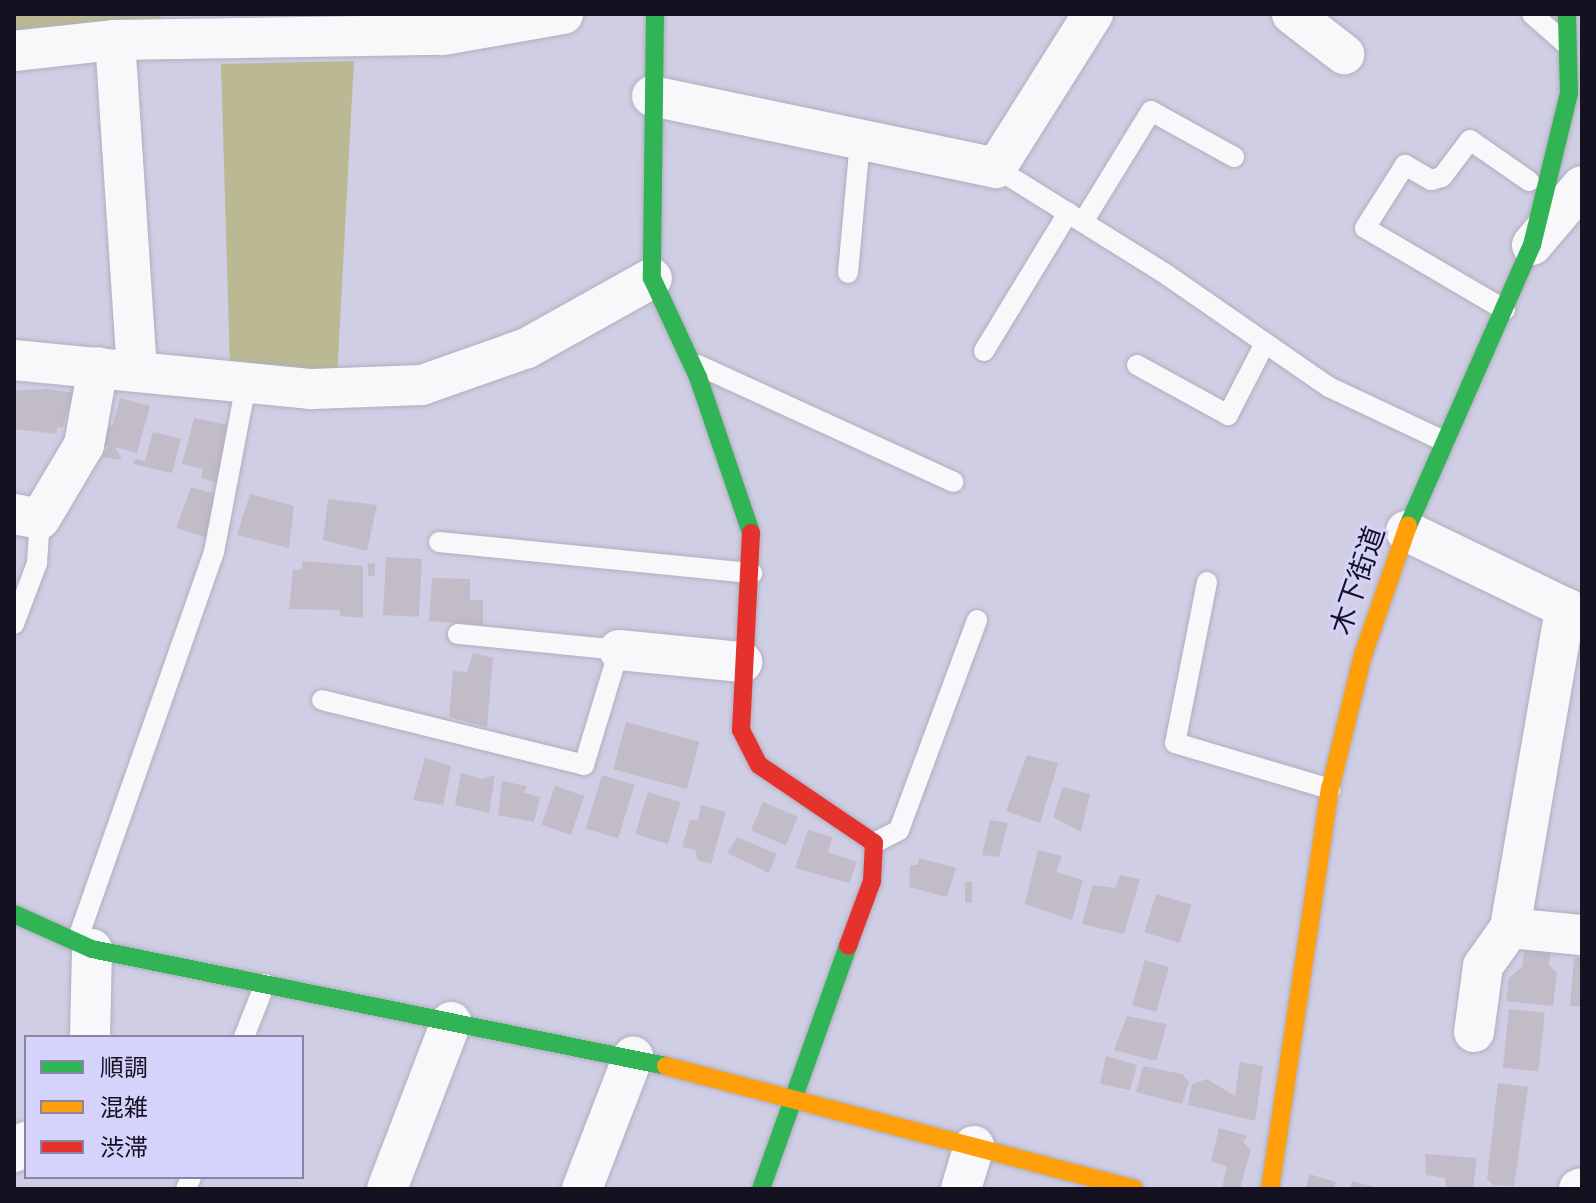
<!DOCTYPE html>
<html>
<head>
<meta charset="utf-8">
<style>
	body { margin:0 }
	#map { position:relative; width:1596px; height:1203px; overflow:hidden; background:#d0cee4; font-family:Spectral,"Noto Sans JP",serif }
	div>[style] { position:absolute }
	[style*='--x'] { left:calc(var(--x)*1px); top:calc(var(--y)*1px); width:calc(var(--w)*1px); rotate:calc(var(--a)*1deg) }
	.green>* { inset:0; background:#bab993 }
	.building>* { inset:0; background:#c2bbc8; transform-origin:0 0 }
	.roads { filter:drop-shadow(0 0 2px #afaebe) drop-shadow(0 0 2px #afaebe) }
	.lane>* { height:20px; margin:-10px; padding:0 10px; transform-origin:10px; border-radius:10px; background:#f8f8fb }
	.street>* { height:40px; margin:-20px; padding:0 20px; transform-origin:20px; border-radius:20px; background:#f8f8fb }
	.fast>* { height:18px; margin:-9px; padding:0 9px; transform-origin:9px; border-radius:9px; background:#30b455 }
	.slow>* { height:18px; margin:-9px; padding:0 9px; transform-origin:9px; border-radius:9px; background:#ff9f0a }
	.jam>* { height:18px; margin:-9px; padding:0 9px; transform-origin:9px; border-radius:9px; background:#e5322d }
	span { translate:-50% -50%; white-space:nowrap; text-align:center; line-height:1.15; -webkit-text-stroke:6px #d5d2fb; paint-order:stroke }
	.street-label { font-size:28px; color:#141221 }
	.frame { position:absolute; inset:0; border:16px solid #141221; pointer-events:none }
	.legend { position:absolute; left:24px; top:1035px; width:280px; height:144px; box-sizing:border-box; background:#d5d2fb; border:2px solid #8885a4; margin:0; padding:10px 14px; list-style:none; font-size:24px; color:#141221 }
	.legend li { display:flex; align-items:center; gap:16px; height:40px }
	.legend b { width:40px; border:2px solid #8885a4 }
</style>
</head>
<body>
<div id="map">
	<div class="green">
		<div style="clip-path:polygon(14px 14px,161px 14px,160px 27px,14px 39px)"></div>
		<div style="clip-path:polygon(354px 61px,337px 378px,230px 367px,221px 64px)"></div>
	</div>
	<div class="building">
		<div style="clip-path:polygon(48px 389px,74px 393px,63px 427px,57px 428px,57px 434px,14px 429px,16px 390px)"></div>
		<div style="clip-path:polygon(120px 398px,150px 406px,137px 453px,115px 447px,122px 460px,102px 457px,109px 446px,103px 446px,106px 429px,113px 424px)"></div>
		<div style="clip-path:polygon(194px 418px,233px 426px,219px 484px,201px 478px,203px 469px,182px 464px)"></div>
		<div style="clip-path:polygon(153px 432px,181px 439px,172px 473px,133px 464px,135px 459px,145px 461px)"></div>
		<div style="clip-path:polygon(191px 487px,219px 495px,208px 538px,176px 528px)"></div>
		<div style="clip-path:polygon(250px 494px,294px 506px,289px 548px,237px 535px)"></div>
		<div style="clip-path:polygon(328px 499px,377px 505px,367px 551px,323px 540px)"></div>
		<div style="left:386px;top:557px;width:36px;height:58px;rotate:3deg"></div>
		<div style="clip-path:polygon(302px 561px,363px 566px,363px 618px,341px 616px,339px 610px,289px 609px,293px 570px,302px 569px)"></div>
		<div style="clip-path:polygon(375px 563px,375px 577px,368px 575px,368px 564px)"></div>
		<div style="clip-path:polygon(432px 578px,470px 579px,470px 600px,483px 600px,483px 625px,429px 621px)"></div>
		<div style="clip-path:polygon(473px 653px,493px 658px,487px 727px,449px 717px,453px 671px,467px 672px)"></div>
		<div style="left:626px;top:722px;width:76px;height:49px;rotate:15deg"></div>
		<div style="clip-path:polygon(1027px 755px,1058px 763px,1040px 823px,1006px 811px)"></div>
		<div style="clip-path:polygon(425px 758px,451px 766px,443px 805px,413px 800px)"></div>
		<div style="clip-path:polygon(461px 773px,482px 779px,495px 775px,489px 813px,455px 805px)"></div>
		<div style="left:602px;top:775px;width:34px;height:56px;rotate:17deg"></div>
		<div style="clip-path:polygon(502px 781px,527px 786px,524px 793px,540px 797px,534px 822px,498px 815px)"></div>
		<div style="left:555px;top:786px;width:31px;height:41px;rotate:19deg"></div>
		<div style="clip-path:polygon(1063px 787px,1090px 794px,1081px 832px,1053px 817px)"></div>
		<div style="left:648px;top:792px;width:34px;height:44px;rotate:17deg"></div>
		<div style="left:763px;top:802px;width:38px;height:31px;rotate:23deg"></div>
		<div style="clip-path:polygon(701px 805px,726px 812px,711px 864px,697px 860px,696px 850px,682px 847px,690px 820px,698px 820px)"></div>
		<div style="clip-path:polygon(990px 820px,1008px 823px,999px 857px,982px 855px)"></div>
		<div style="clip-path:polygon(808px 830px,832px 837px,828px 852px,857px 862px,849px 883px,795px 868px)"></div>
		<div style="clip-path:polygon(737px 837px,777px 854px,769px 873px,727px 853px)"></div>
		<div style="clip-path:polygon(1038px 850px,1062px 856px,1056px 872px,1083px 880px,1072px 920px,1025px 904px)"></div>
		<div style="clip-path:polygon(919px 858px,956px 868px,947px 897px,909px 887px,910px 865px,917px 865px)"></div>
		<div style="clip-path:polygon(1120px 875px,1140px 879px,1124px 934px,1082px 924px,1093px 885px,1115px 888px)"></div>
		<div style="left:965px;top:882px;width:7px;height:21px"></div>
		<div style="left:1156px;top:894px;width:37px;height:40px;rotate:17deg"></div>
		<div style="clip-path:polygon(1525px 946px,1551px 949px,1549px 965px,1557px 973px,1553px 1006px,1506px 1001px,1509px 978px,1522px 967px)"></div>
		<div style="clip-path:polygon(1582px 956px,1582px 1006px,1570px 1006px,1574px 959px)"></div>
		<div style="left:1145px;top:960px;width:25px;height:47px;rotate:16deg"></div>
		<div style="left:1509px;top:1009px;width:36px;height:59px;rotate:6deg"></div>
		<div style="clip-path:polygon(1127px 1016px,1167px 1024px,1156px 1061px,1114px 1050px)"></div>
		<div style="clip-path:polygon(1106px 1056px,1137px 1065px,1130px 1090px,1100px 1084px)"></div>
		<div style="clip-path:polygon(1240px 1062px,1263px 1066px,1255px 1121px,1188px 1105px,1192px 1084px,1207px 1079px,1235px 1096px)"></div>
		<div style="clip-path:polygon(1143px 1066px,1182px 1074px,1189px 1082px,1182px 1104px,1136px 1092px)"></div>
		<div style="clip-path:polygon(1498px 1083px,1528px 1087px,1514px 1186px,1493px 1185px,1487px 1179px)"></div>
		<div style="clip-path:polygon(1219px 1128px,1247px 1136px,1243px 1142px,1251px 1149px,1240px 1189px,1222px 1188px,1227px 1167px,1211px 1161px)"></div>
		<div style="clip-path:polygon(1425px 1154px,1477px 1158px,1473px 1189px,1446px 1189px,1445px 1178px,1426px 1175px)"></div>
		<div style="clip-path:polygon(1309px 1174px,1336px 1182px,1334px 1189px,1306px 1189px)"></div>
		<div style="clip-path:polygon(1352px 1181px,1379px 1188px,1379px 1189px,1350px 1189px)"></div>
	</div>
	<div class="roads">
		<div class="lane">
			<div style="--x:1532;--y:14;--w:44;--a:41.3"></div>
			<div style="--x:996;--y:168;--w:202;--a:32"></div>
			<div style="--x:1167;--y:275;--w:197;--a:34.7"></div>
			<div style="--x:1329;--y:387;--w:127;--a:25.2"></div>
			<div style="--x:1083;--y:222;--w:130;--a:-58.5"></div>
			<div style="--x:1151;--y:111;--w:95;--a:29"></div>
			<div style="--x:848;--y:273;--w:134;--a:-84.8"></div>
			<div style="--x:1505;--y:310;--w:162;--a:-149.6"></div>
			<div style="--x:1365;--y:228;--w:75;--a:-57.6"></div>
			<div style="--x:1405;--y:165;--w:30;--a:30"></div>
			<div style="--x:1431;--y:180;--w:11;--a:-15"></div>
			<div style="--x:1442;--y:177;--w:46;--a:-52.9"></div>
			<div style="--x:1470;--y:140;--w:72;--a:34.8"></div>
			<div style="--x:984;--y:351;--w:162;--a:-58.7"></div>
			<div style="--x:698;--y:365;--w:281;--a:24.6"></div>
			<div style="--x:1137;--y:365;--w:104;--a:28.8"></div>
			<div style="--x:1228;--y:415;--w:81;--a:-62.8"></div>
			<div style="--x:439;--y:542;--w:315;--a:5.7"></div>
			<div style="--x:1207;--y:582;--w:164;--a:101.2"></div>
			<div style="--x:1175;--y:743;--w:162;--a:16.5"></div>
			<div style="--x:14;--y:624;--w:65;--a:-69.3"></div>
			<div style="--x:37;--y:563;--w:44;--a:-86.1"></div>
			<div style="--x:322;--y:700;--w:270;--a:13.9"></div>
			<div style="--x:584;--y:765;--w:120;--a:-73.1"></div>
			<div style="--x:619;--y:650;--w:162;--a:-174.3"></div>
			<div style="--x:874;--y:843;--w:28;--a:-27"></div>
			<div style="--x:899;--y:830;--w:224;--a:-69.6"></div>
			<div style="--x:77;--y:941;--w:412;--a:-70.6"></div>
			<div style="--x:214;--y:552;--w:176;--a:-79.2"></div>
			<div style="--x:244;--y:1037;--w:57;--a:-68.4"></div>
			<div style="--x:186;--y:1189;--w:13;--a:-67"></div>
		</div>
		<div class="street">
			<div style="--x:1292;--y:14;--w:66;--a:37.6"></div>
			<div style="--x:115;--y:40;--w:331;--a:86.2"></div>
			<div style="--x:14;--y:51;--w:102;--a:-6.2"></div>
			<div style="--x:115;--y:40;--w:328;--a:-0.9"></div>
			<div style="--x:443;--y:35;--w:122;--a:-9.9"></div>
			<div style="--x:652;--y:96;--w:351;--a:11.8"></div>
			<div style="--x:996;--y:168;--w:182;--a:-57.8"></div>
			<div style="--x:1532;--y:245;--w:77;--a:-49.7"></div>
			<div style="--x:14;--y:360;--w:299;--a:5.6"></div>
			<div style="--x:312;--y:389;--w:110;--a:-2.1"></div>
			<div style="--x:422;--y:385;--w:111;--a:-19.4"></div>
			<div style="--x:527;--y:348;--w:143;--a:-29.2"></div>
			<div style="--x:14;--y:514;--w:26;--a:11"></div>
			<div style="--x:40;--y:519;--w:86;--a:-59.3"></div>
			<div style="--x:84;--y:445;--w:79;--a:-79.8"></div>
			<div style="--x:1406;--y:531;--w:195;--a:25.8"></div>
			<div style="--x:619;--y:650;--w:124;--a:5.6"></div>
			<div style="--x:1510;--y:928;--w:72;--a:5.6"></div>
			<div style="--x:1474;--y:1032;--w:67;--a:-82.2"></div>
			<div style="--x:1483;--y:966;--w:47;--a:-54.6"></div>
			<div style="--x:1510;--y:928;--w:325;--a:-80.2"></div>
			<div style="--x:90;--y:1037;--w:88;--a:-88.7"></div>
			<div style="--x:14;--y:1152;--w:16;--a:-40"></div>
			<div style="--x:387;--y:1189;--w:179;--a:-69"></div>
			<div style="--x:582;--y:1189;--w:142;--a:-68.9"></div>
			<div style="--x:961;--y:1189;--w:45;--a:-73.2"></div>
			<div style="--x:1579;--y:1189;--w:3;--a:-18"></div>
		</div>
		<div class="fast">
			<div style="--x:655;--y:14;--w:264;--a:90.7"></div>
			<div style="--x:652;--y:278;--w:109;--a:65.1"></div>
			<div style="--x:698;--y:377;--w:165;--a:71.2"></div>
			<div style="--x:1408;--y:526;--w:307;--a:-66.2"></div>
			<div style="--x:1532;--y:245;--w:156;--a:-76.3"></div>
			<div style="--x:1569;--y:93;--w:79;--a:-91.5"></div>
			<div style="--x:14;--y:914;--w:85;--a:24.2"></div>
			<div style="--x:92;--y:949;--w:586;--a:11.52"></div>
			<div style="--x:761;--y:1189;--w:258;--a:-70.3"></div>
		</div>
		<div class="slow">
			<div style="--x:666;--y:1066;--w:484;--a:14.7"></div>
			<div style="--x:1270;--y:1189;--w:404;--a:-81.5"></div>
			<div style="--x:1330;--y:789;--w:138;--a:-76.2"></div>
			<div style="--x:1363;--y:655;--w:137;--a:-70.8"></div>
		</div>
		<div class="jam">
			<div style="--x:751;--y:533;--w:197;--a:92.9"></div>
			<div style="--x:741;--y:730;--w:39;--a:63"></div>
			<div style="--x:759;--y:765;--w:139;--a:34.1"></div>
			<div style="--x:874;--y:843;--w:38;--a:93"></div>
			<div style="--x:872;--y:881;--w:69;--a:110.3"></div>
		</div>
	</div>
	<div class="street-label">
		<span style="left:1359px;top:581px;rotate:-71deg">木下街道</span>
	</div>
	<div class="frame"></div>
	<ul class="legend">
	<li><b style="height:10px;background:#30b455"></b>順調</li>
	<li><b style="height:10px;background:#ff9f0a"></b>混雑</li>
	<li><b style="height:10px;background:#e5322d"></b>渋滞</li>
	</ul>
</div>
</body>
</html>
